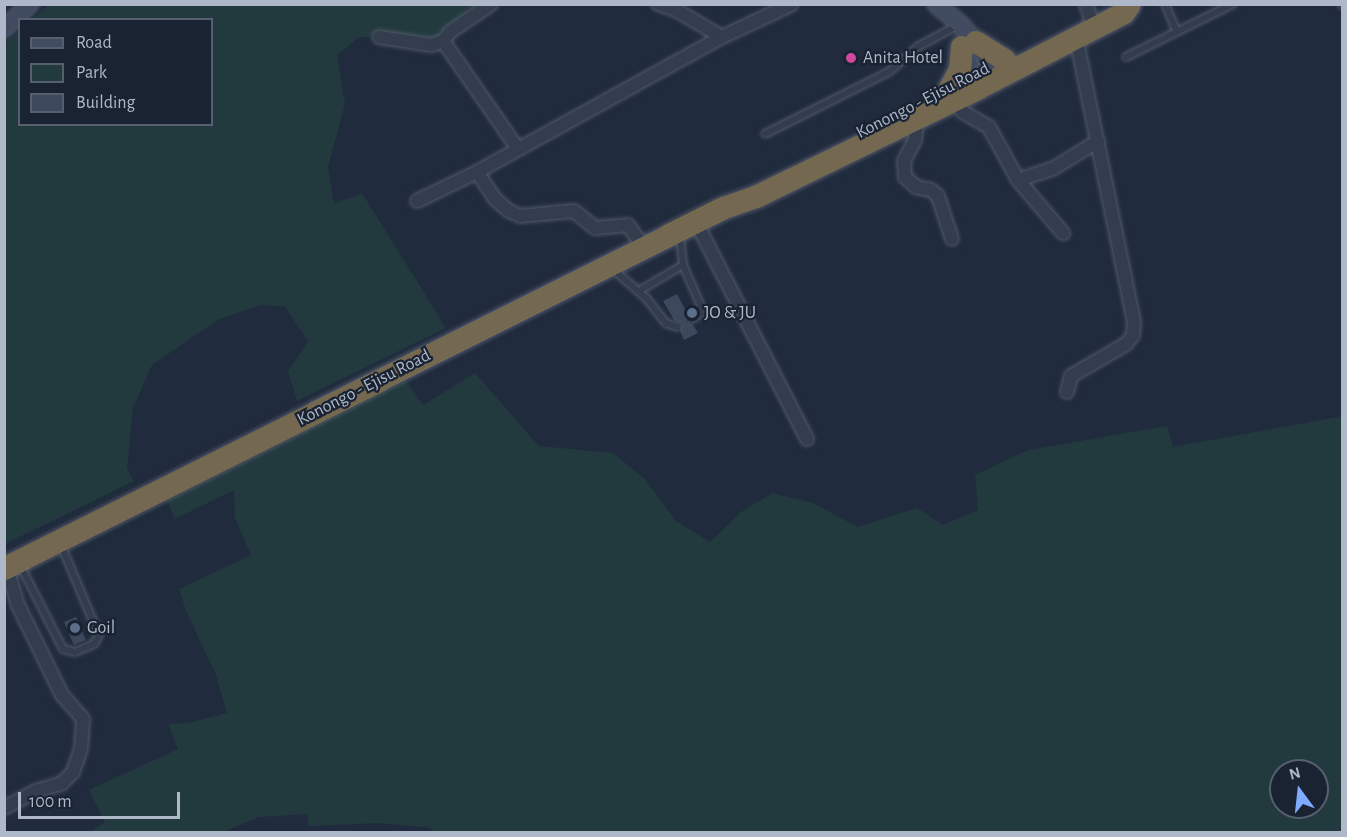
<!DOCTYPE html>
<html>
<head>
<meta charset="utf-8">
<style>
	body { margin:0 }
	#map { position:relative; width:1347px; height:837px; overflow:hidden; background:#202b3d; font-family:"Alegreya Sans",sans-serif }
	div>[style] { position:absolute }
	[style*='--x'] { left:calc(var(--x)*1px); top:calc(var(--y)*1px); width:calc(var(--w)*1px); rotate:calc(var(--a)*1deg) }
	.green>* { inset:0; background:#223a3e }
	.building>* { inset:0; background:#3c495d; transform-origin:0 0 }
	.roads { filter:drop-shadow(0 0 2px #4f5868) drop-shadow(0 0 2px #4f5868) }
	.lane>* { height:6px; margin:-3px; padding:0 3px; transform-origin:3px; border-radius:3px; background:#343d4d }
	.street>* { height:12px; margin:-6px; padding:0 6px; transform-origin:6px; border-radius:6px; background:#343d4d }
	.secondary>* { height:16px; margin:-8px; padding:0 8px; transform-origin:8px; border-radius:8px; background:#424c61 }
	.highway>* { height:22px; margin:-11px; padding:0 11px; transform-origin:11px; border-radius:11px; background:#746850 }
	.dots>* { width:16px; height:16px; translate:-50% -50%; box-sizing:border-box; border:3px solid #192332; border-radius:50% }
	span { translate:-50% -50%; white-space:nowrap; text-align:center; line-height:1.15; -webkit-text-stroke:4.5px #192332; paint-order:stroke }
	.poi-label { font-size:18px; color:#afb8c9 }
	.left { translate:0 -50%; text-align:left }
	.street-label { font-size:18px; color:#afb8c9 }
	.frame { position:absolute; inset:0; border:6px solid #afb8c9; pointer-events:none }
	.legend { position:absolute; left:18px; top:18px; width:195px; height:108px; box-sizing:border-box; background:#192332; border:2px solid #555f6e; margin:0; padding:8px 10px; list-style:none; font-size:18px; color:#afb8c9 }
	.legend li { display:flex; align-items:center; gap:12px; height:30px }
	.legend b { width:30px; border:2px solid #555f6e }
	.north { position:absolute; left:1269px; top:759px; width:60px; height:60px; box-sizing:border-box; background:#192332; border:2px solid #555f6e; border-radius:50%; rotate:345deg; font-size:16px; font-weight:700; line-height:24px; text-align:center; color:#afb8c9 }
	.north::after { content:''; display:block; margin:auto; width:21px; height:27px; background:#7eabff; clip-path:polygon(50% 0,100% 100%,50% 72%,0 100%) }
	.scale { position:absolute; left:18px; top:792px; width:162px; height:27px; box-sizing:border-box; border:3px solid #afb8c9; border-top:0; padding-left:8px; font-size:18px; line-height:21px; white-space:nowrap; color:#afb8c9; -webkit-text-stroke:4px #192332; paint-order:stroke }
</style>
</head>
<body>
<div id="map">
	<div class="green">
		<div style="clip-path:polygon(49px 4px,473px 5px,436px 38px,395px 33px,358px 38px,337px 55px,345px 104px,328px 167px,334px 204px,362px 193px,446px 328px,297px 401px,288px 371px,308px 341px,285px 307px,261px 305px,219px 319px,152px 365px,133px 408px,127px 468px,134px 481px,5px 544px,4px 44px,19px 31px,20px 124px,212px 124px,212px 20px,32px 19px)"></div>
		<div style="clip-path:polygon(evenodd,475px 373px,539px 446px,613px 453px,645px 479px,676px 521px,710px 542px,741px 512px,772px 493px,813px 503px,858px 527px,917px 508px,943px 525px,978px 510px,975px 475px,1028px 450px,1167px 426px,1173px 447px,1342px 416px,1342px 832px,432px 832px,431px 828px,379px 823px,309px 826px,307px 814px,259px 817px,223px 832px,90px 832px,105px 822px,89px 790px,178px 749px,168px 724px,188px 723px,227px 713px,216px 675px,186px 611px,179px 589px,251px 555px,235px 518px,234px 490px,175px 519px,167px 500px,403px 376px,423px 405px,475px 373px,1281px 771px,1317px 771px,1317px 807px,1281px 807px,1281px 771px)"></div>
	</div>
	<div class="building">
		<div style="clip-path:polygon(677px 294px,688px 315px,686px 322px,693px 325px,698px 333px,684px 340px,680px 331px,681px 324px,674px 320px,663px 301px)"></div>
		<div style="left:76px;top:617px;width:25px;height:13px;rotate:67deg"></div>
	</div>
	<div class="roads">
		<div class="lane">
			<div style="--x:1165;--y:4;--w:30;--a:67"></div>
			<div style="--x:1342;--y:4;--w:1;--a:90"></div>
			<div style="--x:1126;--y:57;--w:119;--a:-26.4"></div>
			<div style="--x:765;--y:134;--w:140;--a:-26.7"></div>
			<div style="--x:890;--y:71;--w:38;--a:-41"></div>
			<div style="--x:919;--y:46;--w:38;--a:-28"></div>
			<div style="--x:680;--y:236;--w:29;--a:84"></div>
			<div style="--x:683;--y:265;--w:43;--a:66.4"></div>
			<div style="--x:700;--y:304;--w:9;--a:84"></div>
			<div style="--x:701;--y:313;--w:12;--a:145"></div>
			<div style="--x:614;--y:270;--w:44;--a:41.3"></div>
			<div style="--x:647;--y:299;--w:31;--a:52"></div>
			<div style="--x:666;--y:323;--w:12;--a:20"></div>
			<div style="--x:639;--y:291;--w:51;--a:-30.6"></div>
			<div style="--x:20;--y:565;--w:94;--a:62.9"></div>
			<div style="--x:63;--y:649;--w:12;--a:14"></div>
			<div style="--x:75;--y:652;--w:21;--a:-23"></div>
			<div style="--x:94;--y:644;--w:10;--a:-61"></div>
			<div style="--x:99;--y:635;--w:98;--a:-112.9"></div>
		</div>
		<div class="street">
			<div style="--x:658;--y:4;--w:19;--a:18"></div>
			<div style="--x:674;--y:4;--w:6;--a:72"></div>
			<div style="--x:676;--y:10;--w:53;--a:30.4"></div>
			<div style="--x:1086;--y:4;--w:18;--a:71"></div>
			<div style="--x:379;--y:37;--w:53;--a:8.7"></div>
			<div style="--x:431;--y:45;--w:13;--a:-18"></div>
			<div style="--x:443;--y:41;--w:11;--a:-52"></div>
			<div style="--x:450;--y:32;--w:50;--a:-34.3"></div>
			<div style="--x:443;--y:41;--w:131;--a:55.2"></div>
			<div style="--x:954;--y:100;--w:15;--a:53"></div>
			<div style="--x:963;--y:112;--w:30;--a:30"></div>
			<div style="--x:989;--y:127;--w:60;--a:61.3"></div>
			<div style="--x:1018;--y:180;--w:38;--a:-18"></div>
			<div style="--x:1054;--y:168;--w:52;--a:-31.5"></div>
			<div style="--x:917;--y:119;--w:21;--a:95"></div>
			<div style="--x:915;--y:140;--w:24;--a:118"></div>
			<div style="--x:904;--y:161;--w:16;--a:86"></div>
			<div style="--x:905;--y:177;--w:15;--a:42"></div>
			<div style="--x:916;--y:187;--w:15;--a:11"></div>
			<div style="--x:931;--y:190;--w:9;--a:41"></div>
			<div style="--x:938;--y:196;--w:45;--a:72"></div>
			<div style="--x:477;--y:172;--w:32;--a:56"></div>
			<div style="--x:495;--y:199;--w:18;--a:41"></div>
			<div style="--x:509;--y:211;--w:12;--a:24"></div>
			<div style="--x:520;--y:216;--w:54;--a:-5.3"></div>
			<div style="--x:574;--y:211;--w:27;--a:39"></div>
			<div style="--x:595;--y:228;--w:33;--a:-5"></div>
			<div style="--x:628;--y:225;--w:28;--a:55"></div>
			<div style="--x:1018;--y:180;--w:70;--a:49.7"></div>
			<div style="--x:417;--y:201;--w:67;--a:-25.8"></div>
			<div style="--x:477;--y:172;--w:280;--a:-28.9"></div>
			<div style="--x:722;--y:37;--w:77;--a:-25.2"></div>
			<div style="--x:696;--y:222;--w:244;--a:62.9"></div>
			<div style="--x:1067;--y:392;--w:16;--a:-76"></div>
			<div style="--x:1071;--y:376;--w:64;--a:-30.2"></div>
			<div style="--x:1126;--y:344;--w:11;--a:-52"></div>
			<div style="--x:1133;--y:335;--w:13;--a:-86"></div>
			<div style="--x:1134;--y:322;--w:290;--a:-101.5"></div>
			<div style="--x:4;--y:808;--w:36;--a:-28"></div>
			<div style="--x:36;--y:791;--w:26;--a:-16"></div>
			<div style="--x:61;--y:784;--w:17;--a:-45"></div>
			<div style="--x:73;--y:772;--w:24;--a:-71"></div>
			<div style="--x:81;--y:749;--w:30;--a:-86"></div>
			<div style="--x:83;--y:719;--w:32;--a:-131"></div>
			<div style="--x:62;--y:695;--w:100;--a:-116.1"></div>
			<div style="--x:18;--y:605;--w:39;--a:-107"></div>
		</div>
		<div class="secondary">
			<div style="--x:936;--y:4;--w:35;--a:40"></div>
			<div style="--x:963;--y:27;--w:20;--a:49"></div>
			<div style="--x:976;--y:42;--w:42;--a:58.6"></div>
			<div style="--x:4;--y:29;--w:36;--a:-44"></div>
			<div style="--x:963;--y:50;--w:41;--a:67.2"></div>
		</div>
		<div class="highway">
			<div style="--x:976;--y:42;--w:34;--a:32"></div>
			<div style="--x:950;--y:88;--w:21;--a:-61"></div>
			<div style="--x:960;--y:70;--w:23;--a:-85"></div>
			<div style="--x:4;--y:569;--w:805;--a:-26.63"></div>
			<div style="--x:724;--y:208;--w:34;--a:-19"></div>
			<div style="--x:756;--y:197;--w:248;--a:-26"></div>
			<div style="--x:979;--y:88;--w:163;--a:-27.3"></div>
			<div style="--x:1124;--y:13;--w:9;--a:-54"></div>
		</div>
	</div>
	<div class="dots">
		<div style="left:851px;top:58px;background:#d1479c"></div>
		<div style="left:692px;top:313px;background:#5c6f8a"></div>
		<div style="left:75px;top:628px;background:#5c6f8a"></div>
	</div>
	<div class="poi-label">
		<span class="left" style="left:863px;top:58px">Anita Hotel</span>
		<span class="left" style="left:704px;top:313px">JO &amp; JU</span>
		<span class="left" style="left:87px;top:628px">Goil</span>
	</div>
	<div class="street-label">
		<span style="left:923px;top:101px;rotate:-27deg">Konongo - Ejisu Road</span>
		<span style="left:364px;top:388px;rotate:-27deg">Konongo - Ejisu Road</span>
	</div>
	<div class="frame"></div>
	<ul class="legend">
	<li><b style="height:8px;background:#424c61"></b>Road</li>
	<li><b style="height:16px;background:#223a3e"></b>Park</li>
	<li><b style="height:16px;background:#3c495d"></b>Building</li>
	</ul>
	<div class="north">N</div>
	<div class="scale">100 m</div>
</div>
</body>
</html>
